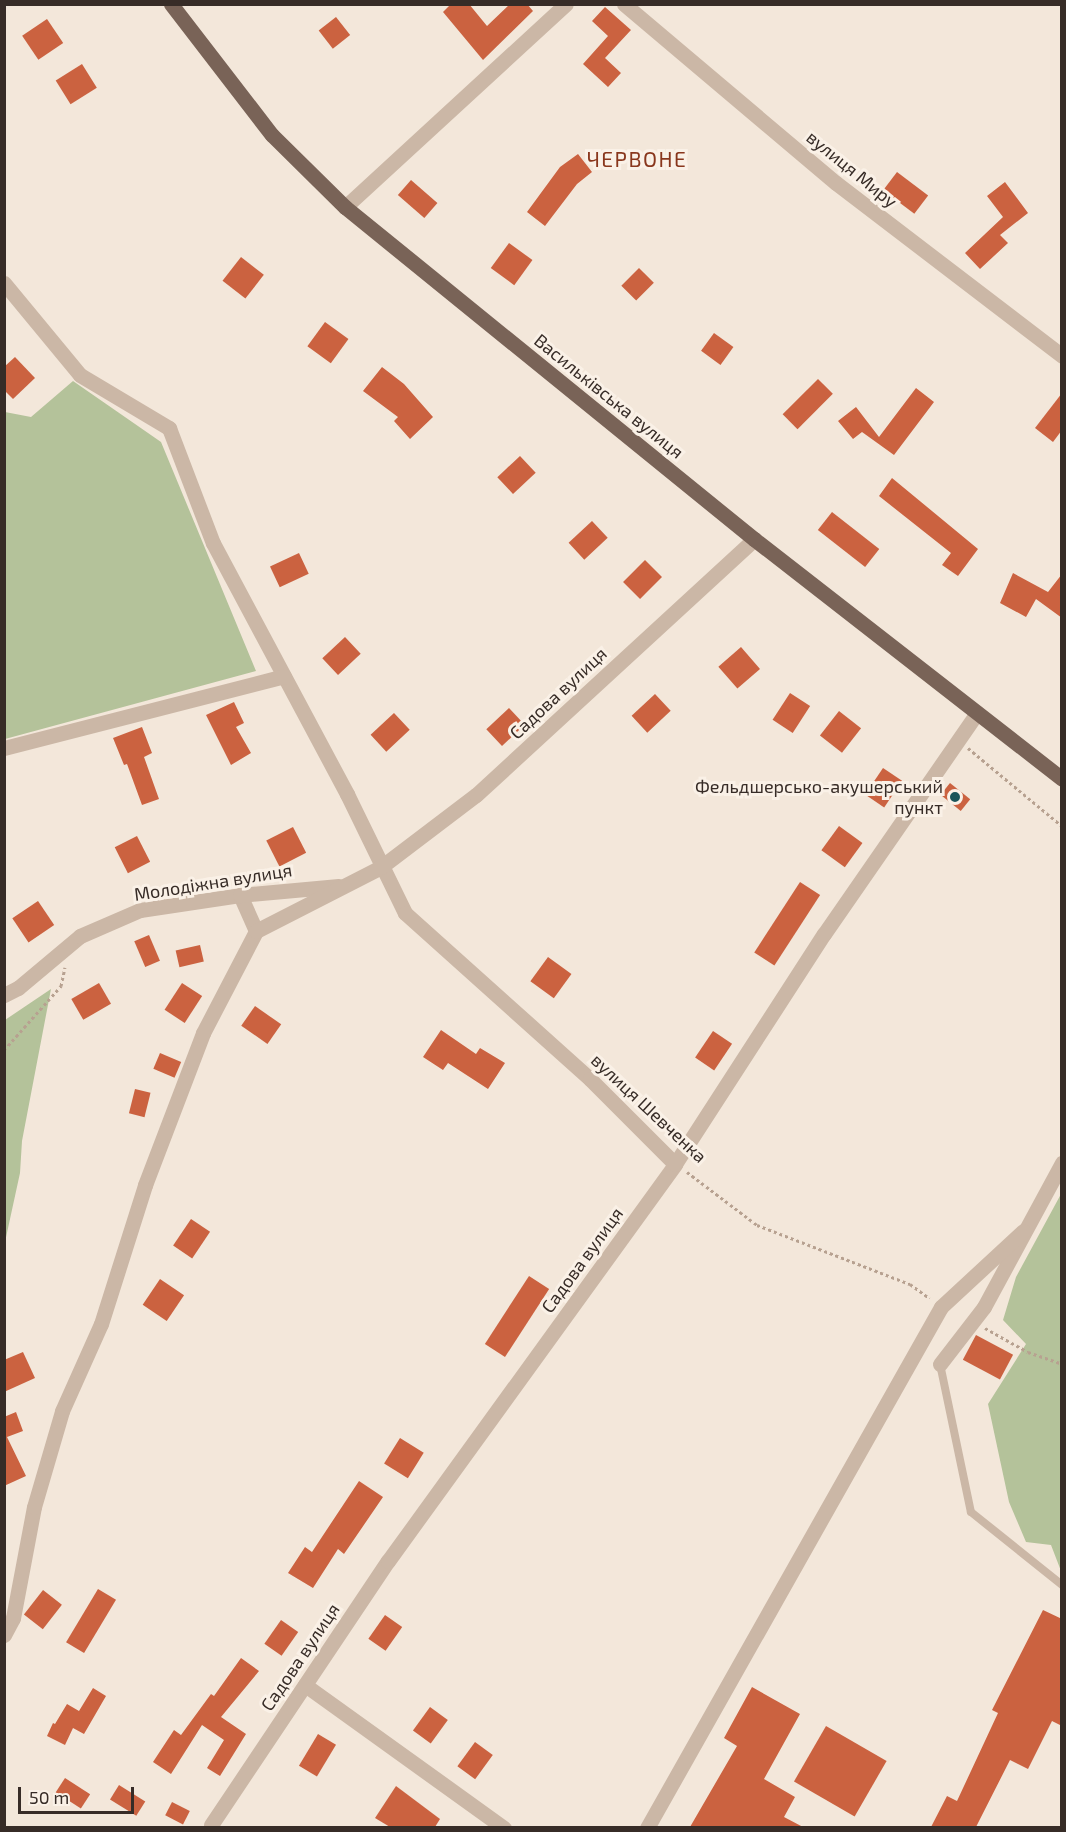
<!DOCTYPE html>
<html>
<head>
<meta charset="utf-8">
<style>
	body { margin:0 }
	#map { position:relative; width:1066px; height:1832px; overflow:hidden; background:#f3e7da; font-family:"Exo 2",sans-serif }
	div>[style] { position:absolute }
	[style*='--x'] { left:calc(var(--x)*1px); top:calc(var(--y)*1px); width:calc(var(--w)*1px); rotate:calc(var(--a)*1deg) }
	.green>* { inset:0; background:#b4c29a }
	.building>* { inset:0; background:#cb6240; transform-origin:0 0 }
	.path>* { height:3px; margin-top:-1.5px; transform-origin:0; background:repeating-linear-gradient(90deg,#b7a190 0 3px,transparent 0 6px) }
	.service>* { height:8px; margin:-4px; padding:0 4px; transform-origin:4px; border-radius:4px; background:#cbb7a6 }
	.minor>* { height:15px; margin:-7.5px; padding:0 7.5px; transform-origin:7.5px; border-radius:7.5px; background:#cbb7a6 }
	.tertiary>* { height:15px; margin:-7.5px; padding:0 7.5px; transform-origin:7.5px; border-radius:7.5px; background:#cbb7a6 }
	.primary>* { height:15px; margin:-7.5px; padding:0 7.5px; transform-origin:7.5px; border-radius:7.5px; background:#796357 }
	.dots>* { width:16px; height:16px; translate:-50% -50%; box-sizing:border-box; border:3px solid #faf1e7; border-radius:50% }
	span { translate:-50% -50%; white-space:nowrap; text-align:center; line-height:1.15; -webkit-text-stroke:6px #faf1e7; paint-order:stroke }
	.street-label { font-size:18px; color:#372c27 }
	.poi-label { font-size:18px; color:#372c27 }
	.right { translate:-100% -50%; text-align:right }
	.quarter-label { font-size:21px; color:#89371d; letter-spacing:1.5px }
	.frame { position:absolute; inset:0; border:6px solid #372c27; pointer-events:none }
	.scale { position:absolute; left:18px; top:1787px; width:116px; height:27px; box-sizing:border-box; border:3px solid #372c27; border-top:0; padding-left:8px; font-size:18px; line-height:21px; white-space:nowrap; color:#372c27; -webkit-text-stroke:4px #faf1e7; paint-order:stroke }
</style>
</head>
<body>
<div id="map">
	<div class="green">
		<div style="clip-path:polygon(73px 381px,161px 442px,256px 671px,5px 739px,5px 412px,31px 417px)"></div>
		<div style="clip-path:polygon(51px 989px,22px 1141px,20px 1173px,5px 1242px,5px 1020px)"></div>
		<div style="clip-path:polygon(1061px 1194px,1062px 1194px,1061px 1571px,1051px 1545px,1026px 1542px,1009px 1502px,988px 1404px,1026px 1344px,1003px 1320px,1016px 1277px)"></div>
	</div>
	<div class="building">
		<div style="clip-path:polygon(451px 4px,469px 4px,487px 26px,510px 4px,527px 4px,533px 11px,483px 60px,443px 12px)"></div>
		<div style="clip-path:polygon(605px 7px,631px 30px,605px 58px,621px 73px,608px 87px,583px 64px,608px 36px,592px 21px)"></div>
		<div style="left:336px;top:17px;width:23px;height:22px;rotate:52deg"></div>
		<div style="left:47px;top:19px;width:29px;height:30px;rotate:56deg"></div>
		<div style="left:82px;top:64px;width:28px;height:31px;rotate:58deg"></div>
		<div style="clip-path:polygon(578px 154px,592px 172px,577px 184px,545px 226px,527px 212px,560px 167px)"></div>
		<div style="left:897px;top:172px;width:39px;height:23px;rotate:37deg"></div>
		<div style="left:411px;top:180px;width:35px;height:20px;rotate:41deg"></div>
		<div style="clip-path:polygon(1005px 182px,1028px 213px,1000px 235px,1008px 243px,980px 269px,965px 253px,1003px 217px,987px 196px)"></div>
		<div style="left:509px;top:243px;width:29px;height:31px;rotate:36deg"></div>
		<div style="left:241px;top:257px;width:29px;height:30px;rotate:38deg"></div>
		<div style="left:639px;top:268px;width:21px;height:25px;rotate:45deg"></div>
		<div style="left:325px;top:322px;width:29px;height:30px;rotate:36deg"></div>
		<div style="left:714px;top:333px;width:24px;height:22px;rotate:36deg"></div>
		<div style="clip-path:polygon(15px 357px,35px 378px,13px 399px,4px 390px,4px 367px)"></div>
		<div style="clip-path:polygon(382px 367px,404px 384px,433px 417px,410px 439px,394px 421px,398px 417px,363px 391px)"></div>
		<div style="left:818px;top:379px;width:21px;height:50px;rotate:45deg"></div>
		<div style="clip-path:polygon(916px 388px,934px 402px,894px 455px,862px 432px,853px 439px,838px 421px,856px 407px,879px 437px)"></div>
		<div style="clip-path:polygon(1062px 393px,1062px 430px,1053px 442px,1035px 428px)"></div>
		<div style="left:520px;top:456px;width:23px;height:31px;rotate:47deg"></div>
		<div style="clip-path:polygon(892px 478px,978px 549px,958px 576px,942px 565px,951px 553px,879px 496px)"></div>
		<div style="left:832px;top:512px;width:60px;height:23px;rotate:38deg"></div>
		<div style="left:592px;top:521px;width:23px;height:32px;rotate:47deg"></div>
		<div style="left:299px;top:553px;width:23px;height:32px;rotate:65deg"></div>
		<div style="left:645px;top:560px;width:24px;height:31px;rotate:45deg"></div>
		<div style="clip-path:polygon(1013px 573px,1048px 592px,1062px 574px,1062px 618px,1036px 599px,1026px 617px,1000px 603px)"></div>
		<div style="left:345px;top:637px;width:23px;height:31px;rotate:47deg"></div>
		<div style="left:741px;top:647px;width:29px;height:30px;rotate:49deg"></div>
		<div style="left:790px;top:693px;width:24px;height:32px;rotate:33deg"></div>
		<div style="left:655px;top:694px;width:23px;height:32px;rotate:47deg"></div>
		<div style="clip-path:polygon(234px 702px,244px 723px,236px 727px,251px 753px,231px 765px,206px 715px)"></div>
		<div style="left:509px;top:708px;width:23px;height:31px;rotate:47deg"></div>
		<div style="left:839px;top:711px;width:28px;height:31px;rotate:38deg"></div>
		<div style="left:394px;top:713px;width:23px;height:32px;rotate:47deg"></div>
		<div style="clip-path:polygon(142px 727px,152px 753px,144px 757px,159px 799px,142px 805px,127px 764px,124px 765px,113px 738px)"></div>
		<div style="left:883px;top:768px;width:23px;height:32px;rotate:34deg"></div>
		<div style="left:950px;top:783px;width:26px;height:15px;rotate:39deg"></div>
		<div style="left:839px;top:826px;width:29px;height:30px;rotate:36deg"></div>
		<div style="left:293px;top:827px;width:29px;height:30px;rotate:63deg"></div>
		<div style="left:137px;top:836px;width:29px;height:25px;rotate:63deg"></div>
		<div style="left:800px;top:882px;width:24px;height:84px;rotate:33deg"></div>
		<div style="left:38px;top:901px;width:29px;height:31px;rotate:56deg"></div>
		<div style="left:149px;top:935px;width:28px;height:16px;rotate:67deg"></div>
		<div style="left:200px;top:945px;width:17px;height:25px;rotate:77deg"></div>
		<div style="left:548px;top:957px;width:29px;height:30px;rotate:36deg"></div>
		<div style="left:99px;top:983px;width:24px;height:32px;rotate:60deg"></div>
		<div style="left:182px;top:983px;width:24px;height:32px;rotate:33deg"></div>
		<div style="left:255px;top:1006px;width:32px;height:24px;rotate:35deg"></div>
		<div style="clip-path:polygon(441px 1030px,476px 1054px,480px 1048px,505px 1063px,488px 1089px,448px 1063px,443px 1070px,423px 1057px)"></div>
		<div style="left:713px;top:1031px;width:23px;height:32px;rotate:34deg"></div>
		<div style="left:160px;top:1053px;width:23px;height:17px;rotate:23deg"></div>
		<div style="left:135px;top:1089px;width:16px;height:25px;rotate:14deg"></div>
		<div style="left:191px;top:1219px;width:23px;height:32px;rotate:34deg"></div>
		<div style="left:529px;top:1276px;width:24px;height:81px;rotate:33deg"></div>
		<div style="left:160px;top:1279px;width:29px;height:31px;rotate:34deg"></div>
		<div style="left:976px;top:1335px;width:42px;height:28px;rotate:28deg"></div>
		<div style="clip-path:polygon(23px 1352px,35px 1378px,4px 1392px,4px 1360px)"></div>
		<div style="clip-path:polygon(16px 1412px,23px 1431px,7px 1437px,26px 1476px,4px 1486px,4px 1417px)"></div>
		<div style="left:400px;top:1438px;width:28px;height:30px;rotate:32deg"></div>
		<div style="clip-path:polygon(359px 1481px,383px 1497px,344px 1554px,338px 1549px,313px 1588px,288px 1573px,305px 1547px,312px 1552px)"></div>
		<div style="left:98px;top:1589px;width:21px;height:62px;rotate:31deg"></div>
		<div style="left:43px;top:1590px;width:24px;height:31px;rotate:38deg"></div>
		<div style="clip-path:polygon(1043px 1610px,1062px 1619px,1062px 1726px,1052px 1721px,1028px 1769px,1010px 1760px,976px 1827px,931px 1827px,947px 1796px,957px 1801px,998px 1713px,992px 1710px)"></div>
		<div style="left:385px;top:1615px;width:21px;height:29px;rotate:35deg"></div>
		<div style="left:281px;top:1620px;width:21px;height:29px;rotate:35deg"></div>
		<div style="clip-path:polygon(241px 1658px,259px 1671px,221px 1717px,246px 1734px,220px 1776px,207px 1768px,224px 1740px,202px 1725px,171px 1774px,153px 1762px,174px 1730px,181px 1735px,211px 1694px,214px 1696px)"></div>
		<div style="clip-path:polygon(752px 1687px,800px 1714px,764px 1779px,795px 1797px,784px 1817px,803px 1827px,690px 1827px,737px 1746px,724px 1738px)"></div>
		<div style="clip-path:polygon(93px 1688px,106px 1696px,84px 1734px,73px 1728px,65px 1745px,47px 1736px,53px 1723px,55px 1724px,67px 1704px,79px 1711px)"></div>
		<div style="left:430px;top:1707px;width:22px;height:29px;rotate:36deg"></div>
		<div style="left:826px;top:1726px;width:70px;height:64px;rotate:30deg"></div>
		<div style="left:318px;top:1734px;width:21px;height:37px;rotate:31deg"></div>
		<div style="left:475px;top:1742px;width:22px;height:30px;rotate:36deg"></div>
		<div style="left:65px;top:1778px;width:30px;height:17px;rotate:33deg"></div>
		<div style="left:119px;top:1785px;width:31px;height:17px;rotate:32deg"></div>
		<div style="clip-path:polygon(396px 1786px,440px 1819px,435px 1827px,390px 1827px,375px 1818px)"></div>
		<div style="left:172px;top:1802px;width:20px;height:15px;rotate:27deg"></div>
	</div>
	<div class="path">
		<div style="--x:968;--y:748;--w:122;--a:39.7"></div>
		<div style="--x:4;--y:1050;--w:86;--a:-48.3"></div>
		<div style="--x:61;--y:986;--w:19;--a:-78"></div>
		<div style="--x:687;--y:1172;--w:88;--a:37.1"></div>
		<div style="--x:757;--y:1225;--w:164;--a:21.1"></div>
		<div style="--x:910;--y:1284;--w:24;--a:36"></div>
		<div style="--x:985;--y:1328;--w:49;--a:29.2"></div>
		<div style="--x:1028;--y:1352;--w:36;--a:19"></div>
	</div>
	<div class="service">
		<div style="--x:940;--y:1364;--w:151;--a:78.2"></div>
		<div style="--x:971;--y:1512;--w:117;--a:38.7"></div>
	</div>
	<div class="minor">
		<div style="--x:624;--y:4;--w:277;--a:40.2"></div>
		<div style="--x:836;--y:183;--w:285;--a:37.4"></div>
		<div style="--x:4;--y:283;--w:119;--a:50.4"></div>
		<div style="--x:80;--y:375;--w:104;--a:30.8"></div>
		<div style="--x:169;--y:428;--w:123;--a:69.1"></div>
		<div style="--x:213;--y:543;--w:285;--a:61.9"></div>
		<div style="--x:347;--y:794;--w:132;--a:64"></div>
		<div style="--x:405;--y:913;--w:249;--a:41.9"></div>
		<div style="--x:590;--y:1079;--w:120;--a:45"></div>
		<div style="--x:4;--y:748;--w:289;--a:-14.4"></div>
		<div style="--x:240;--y:895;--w:39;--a:66"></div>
		<div style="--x:4;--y:995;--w:16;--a:-27"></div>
		<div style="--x:18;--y:988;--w:81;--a:-40"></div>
		<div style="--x:80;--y:936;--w:65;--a:-23.4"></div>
		<div style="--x:140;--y:910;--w:101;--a:-8.5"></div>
		<div style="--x:240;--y:895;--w:99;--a:-5.2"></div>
		<div style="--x:940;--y:1364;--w:72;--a:-52.3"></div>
		<div style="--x:984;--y:1307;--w:164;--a:-61.6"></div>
		<div style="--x:4;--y:1635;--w:19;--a:-62"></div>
		<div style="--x:13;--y:1618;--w:113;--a:-79.3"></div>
		<div style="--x:34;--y:1507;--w:100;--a:-73.7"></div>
		<div style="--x:62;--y:1411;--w:95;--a:-65.9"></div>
		<div style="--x:101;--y:1324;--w:146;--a:-72.4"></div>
		<div style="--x:145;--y:1185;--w:163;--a:-69.1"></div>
		<div style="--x:203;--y:1033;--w:115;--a:-62.5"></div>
		<div style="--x:256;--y:931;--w:140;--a:-27.1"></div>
		<div style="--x:381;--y:867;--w:119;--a:-37.2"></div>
		<div style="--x:476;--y:795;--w:378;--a:-42.6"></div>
		<div style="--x:305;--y:1685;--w:245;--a:35.7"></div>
		<div style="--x:211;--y:1825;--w:318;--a:-56.2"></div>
		<div style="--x:388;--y:1561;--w:490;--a:-54.1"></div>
		<div style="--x:675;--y:1164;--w:274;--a:-57.1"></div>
		<div style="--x:824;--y:934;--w:269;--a:-55.3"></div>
		<div style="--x:647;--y:1828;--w:598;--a:-60.56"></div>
		<div style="--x:941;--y:1307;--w:112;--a:-42.8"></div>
	</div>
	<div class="tertiary">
		<div style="--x:345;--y:207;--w:300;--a:-42.6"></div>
	</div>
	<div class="primary">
		<div style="--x:171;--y:4;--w:165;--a:52.4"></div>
		<div style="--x:272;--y:135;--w:103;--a:44.6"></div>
		<div style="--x:345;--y:207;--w:527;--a:39.07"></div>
		<div style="--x:754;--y:539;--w:390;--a:37.9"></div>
	</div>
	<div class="dots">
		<div style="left:955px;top:797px;background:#1b555a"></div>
	</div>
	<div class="street-label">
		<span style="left:852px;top:169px;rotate:39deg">вулиця Миру</span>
		<span style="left:609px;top:396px;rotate:39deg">Васильківська вулиця</span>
		<span style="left:558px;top:693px;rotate:-43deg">Садова вулиця</span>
		<span style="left:213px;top:882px;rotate:-9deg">Молодіжна вулиця</span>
		<span style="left:649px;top:1108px;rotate:43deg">вулиця Шевченка</span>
		<span style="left:582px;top:1260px;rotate:-54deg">Садова вулиця</span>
		<span style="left:300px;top:1657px;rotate:-56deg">Садова вулиця</span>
	</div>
	<div class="poi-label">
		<span class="right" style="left:943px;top:797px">Фельдшерсько-акушерський<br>пункт</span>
	</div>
	<div class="quarter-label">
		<span style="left:637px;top:159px">ЧЕРВОНЕ</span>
	</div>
	<div class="frame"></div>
	<div class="scale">50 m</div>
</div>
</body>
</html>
